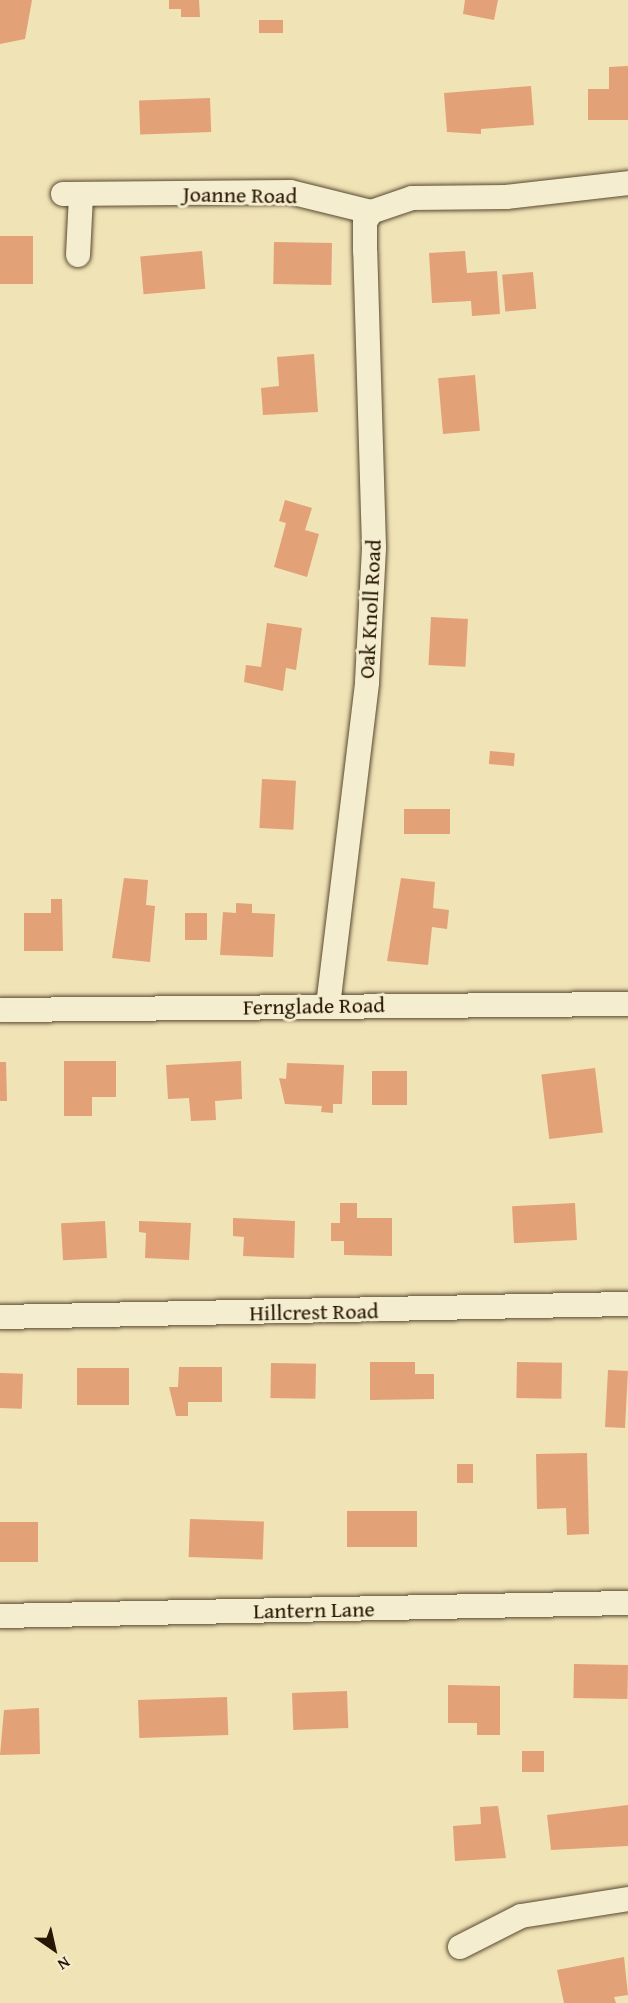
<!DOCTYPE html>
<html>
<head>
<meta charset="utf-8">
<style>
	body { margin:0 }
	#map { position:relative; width:628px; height:2003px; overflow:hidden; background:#f0e3b6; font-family:"Gentium Book Plus",serif }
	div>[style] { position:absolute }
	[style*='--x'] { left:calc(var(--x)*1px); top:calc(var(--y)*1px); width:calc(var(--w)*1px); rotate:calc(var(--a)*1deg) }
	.building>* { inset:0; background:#e3a177; transform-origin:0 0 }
	.roads { filter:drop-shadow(0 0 2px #594a30) drop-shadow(0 0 2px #594a30) }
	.minor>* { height:24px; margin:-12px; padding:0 12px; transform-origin:12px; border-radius:12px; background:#f5edd0 }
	span { translate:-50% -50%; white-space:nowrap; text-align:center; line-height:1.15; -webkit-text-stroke:6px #f5edd0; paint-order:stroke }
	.street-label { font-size:22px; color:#271703 }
	.north { position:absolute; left:24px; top:1919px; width:60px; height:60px; -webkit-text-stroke:4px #f5edd0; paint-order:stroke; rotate:146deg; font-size:16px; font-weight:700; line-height:24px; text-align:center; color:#271703 }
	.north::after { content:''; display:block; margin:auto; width:21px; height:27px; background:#271703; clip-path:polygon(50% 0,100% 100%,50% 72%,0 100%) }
</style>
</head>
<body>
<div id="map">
	<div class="building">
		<div style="clip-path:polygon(0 0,32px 0,25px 39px,0 44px)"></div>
		<div style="clip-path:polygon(169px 0,199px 0,200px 17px,181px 17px,181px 9px,169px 9px)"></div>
		<div style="clip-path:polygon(465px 0,498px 0,494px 20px,463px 14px)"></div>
		<div style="left:259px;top:20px;width:24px;height:13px"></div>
		<div style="clip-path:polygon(628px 66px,628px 120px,588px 120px,588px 89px,609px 89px,609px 67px)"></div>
		<div style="clip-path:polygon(531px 86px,534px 125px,481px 129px,481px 134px,447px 132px,444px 93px)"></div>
		<div style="left:210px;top:98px;width:34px;height:71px;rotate:88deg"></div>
		<div style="left:0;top:236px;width:33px;height:48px"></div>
		<div style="left:274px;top:242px;width:58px;height:42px;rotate:1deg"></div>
		<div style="left:202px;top:251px;width:38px;height:62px;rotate:85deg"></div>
		<div style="clip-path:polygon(465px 251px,467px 273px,497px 271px,500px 314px,472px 316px,471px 301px,432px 303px,429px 253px)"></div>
		<div style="left:533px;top:272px;width:37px;height:31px;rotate:85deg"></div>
		<div style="clip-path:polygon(314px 354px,318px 412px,263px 415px,261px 388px,279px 386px,277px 357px)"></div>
		<div style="left:475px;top:375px;width:56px;height:37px;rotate:85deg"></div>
		<div style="clip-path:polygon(285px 500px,312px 508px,305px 530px,319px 534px,307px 577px,274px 567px,286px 523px,279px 521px)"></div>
		<div style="left:431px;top:617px;width:37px;height:48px;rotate:3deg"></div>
		<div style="clip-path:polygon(267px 623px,302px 628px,296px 670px,286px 668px,283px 691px,244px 682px,246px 665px,261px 667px)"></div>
		<div style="left:490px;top:751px;width:25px;height:13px;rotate:5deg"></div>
		<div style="left:262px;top:779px;width:34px;height:49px;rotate:3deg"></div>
		<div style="left:404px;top:809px;width:46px;height:25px"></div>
		<div style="clip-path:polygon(124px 878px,148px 880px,146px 905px,155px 906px,150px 962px,112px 958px)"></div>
		<div style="clip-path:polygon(401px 878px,435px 882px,433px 908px,449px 910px,447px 929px,432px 927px,428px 965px,387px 961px)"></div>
		<div style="clip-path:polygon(51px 899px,62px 899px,63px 951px,24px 951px,24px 913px,51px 913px)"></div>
		<div style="clip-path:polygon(236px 903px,252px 904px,252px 913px,275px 914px,273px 957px,220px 955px,223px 912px,236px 913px)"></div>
		<div style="left:185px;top:913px;width:22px;height:27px"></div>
		<div style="clip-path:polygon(64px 1061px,116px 1061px,116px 1097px,92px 1097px,92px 1116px,64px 1116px)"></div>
		<div style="clip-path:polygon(241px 1061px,242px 1099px,215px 1101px,216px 1120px,191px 1121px,189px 1098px,168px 1099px,166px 1065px)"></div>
		<div style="clip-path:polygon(0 1062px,6px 1062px,7px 1101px,0 1101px)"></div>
		<div style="clip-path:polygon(287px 1063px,344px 1065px,342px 1104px,333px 1104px,333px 1113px,321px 1112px,322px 1106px,285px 1104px,279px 1078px,286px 1079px)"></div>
		<div style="left:595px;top:1068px;width:65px;height:54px;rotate:83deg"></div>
		<div style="left:372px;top:1071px;width:35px;height:34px"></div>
		<div style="clip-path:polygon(340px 1203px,357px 1203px,357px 1218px,392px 1218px,392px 1256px,344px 1255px,344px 1241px,331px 1241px,331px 1223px,340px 1223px)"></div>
		<div style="left:575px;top:1203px;width:37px;height:63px;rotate:87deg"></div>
		<div style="clip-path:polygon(233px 1218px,295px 1221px,294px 1258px,243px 1256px,244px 1237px,233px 1236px)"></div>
		<div style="left:105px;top:1221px;width:37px;height:44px;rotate:87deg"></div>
		<div style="clip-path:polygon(139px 1221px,191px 1223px,189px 1260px,145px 1258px,146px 1233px,139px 1232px)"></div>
		<div style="clip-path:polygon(370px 1362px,415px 1362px,415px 1374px,434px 1374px,434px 1399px,370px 1400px)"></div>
		<div style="left:517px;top:1362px;width:45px;height:36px;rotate:1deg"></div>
		<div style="left:271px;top:1363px;width:45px;height:35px;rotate:1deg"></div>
		<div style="clip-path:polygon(179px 1367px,222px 1367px,222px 1402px,188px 1402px,188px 1416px,176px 1416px,169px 1387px,178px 1387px)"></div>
		<div style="left:77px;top:1368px;width:52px;height:37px"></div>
		<div style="left:608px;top:1370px;width:20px;height:57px;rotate:3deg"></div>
		<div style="left:0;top:1373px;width:23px;height:35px;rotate:2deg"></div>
		<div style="clip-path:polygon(587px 1453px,589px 1534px,567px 1535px,566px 1508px,537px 1509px,536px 1454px)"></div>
		<div style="left:457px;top:1464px;width:16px;height:19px"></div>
		<div style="left:417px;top:1511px;width:36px;height:70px;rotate:90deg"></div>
		<div style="left:190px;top:1519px;width:74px;height:38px;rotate:2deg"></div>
		<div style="left:0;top:1522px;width:38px;height:40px"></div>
		<div style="left:574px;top:1664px;width:54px;height:34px;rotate:1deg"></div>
		<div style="clip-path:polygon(448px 1685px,500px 1686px,500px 1735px,477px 1735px,477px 1723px,448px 1723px)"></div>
		<div style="left:347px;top:1691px;width:37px;height:55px;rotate:88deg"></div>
		<div style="left:227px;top:1697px;width:38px;height:89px;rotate:88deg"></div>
		<div style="clip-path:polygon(39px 1708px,40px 1754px,0 1755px,4px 1710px)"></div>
		<div style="left:522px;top:1751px;width:22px;height:21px"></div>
		<div style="clip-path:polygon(628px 1805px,628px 1846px,551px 1850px,547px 1815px)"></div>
		<div style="clip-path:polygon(498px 1806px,506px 1858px,455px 1861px,453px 1826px,481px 1824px,480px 1807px)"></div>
		<div style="clip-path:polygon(624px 1957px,628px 1995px,614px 1997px,616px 2003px,564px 2003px,557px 1970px)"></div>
	</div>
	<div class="roads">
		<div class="minor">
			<div style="--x:63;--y:194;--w:227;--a:-0.5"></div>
			<div style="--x:290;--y:192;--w:83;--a:13.9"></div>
			<div style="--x:371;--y:212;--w:43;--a:-18.9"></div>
			<div style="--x:412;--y:198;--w:94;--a:-0.6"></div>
			<div style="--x:506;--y:197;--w:123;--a:-6.5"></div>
			<div style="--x:78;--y:255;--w:60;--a:-87.1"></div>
			<div style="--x:328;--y:1006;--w:326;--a:-83.1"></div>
			<div style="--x:367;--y:682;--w:135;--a:-87"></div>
			<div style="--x:374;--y:547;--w:296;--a:-91.7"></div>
			<div style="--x:365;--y:251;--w:29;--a:-90"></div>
			<div style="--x:365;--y:222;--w:12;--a:-59"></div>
			<div style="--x:0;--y:1010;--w:628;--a:-0.55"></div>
			<div style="--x:0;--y:1317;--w:628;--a:-1.19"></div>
			<div style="--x:0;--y:1616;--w:628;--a:-1.19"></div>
			<div style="--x:460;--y:1947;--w:68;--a:-26.9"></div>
			<div style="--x:521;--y:1916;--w:108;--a:-9"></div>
		</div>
	</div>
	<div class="street-label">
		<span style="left:240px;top:195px;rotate:1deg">Joanne Road</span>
		<span style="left:370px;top:609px;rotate:-87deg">Oak Knoll Road</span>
		<span style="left:314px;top:1006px;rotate:-1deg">Fernglade Road</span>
		<span style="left:314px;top:1312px;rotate:-1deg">Hillcrest Road</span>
		<span style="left:314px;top:1610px;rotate:-1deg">Lantern Lane</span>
	</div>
	<div class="north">N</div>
</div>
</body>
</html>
